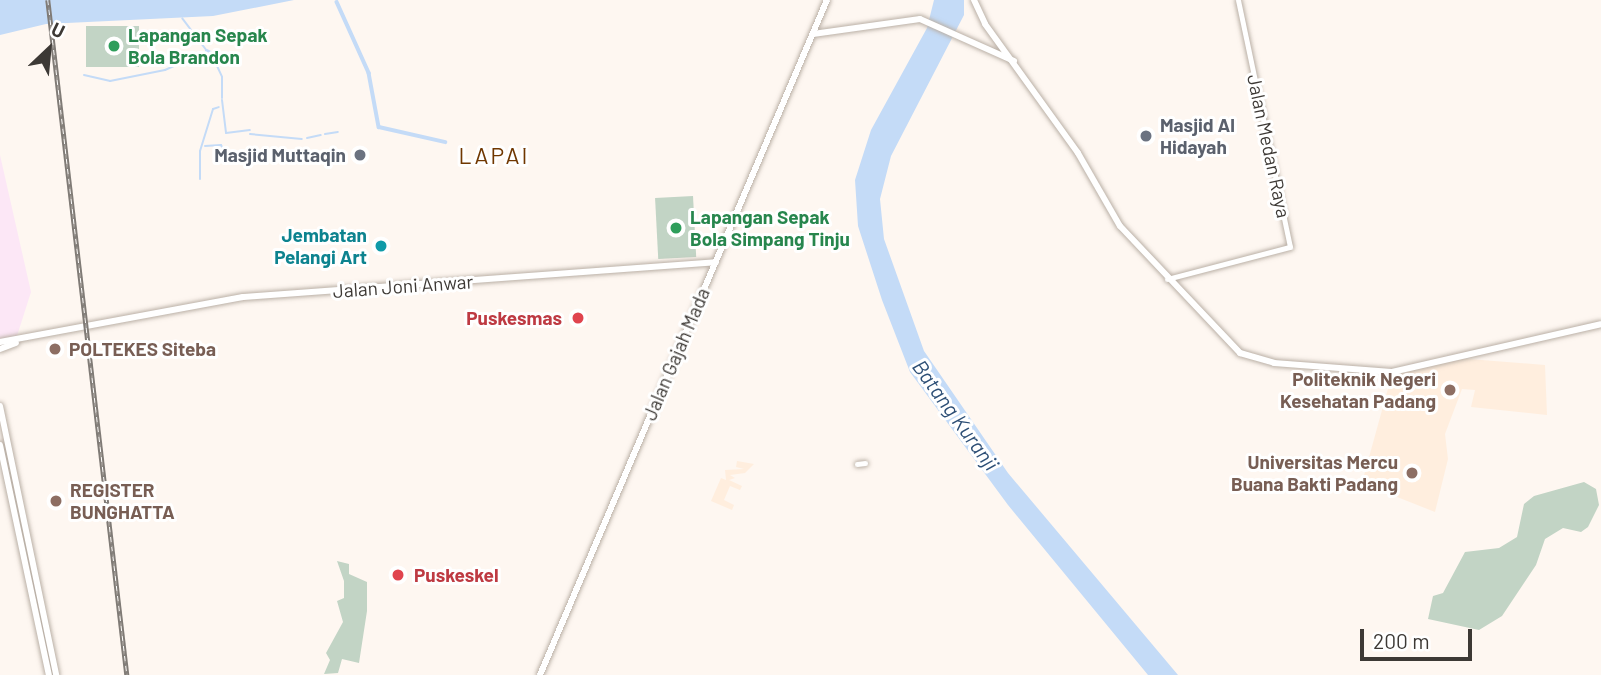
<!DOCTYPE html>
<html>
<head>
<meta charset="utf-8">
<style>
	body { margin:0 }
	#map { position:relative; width:1601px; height:675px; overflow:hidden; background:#fef7f1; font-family:Barlow,sans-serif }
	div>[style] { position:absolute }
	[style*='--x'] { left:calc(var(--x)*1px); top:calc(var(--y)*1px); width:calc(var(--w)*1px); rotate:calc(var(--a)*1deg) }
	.commercial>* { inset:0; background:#fce7f6 }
	.built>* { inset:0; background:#ffeede }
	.green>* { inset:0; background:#c2d4c5; transform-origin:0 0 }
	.water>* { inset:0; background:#c4dbf7 }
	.stream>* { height:2px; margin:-1px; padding:0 1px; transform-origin:1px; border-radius:1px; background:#c4dbf7 }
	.canal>* { height:3.5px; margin:-1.75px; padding:0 1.75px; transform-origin:1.75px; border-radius:1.75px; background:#c4dbf7 }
	.roads { filter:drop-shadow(0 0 2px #bab0a6) drop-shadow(0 0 2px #bab0a6) }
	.minor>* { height:4.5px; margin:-2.25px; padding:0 2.25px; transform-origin:2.25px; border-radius:2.25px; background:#fff }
	.major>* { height:6px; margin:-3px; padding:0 3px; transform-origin:3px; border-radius:3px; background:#fff }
	.rail>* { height:4.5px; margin-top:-2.25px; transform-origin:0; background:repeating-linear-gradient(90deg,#fff 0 5px,#807b76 0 10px); box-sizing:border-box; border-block:2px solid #807b76 }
	.dots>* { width:19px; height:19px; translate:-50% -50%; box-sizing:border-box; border:4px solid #fff; border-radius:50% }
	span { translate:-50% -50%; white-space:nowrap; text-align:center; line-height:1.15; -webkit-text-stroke:6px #fff; paint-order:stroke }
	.leisure-label { font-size:19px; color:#27864d; font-weight:700 }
	.left { translate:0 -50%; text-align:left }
	.worship-label { font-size:19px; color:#5b616d; font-weight:700 }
	.right { translate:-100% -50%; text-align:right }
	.street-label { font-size:19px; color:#3d3935 }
	.culture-label { font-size:19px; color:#0d838f; font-weight:700 }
	.health-label { font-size:19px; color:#be3a42; font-weight:700 }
	.education-label { font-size:19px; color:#785e54; font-weight:700 }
	.water-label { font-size:21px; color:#2d4f76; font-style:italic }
	.quarter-label { font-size:23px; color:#703700; letter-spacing:2px }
	.north { position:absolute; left:14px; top:14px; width:70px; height:70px; -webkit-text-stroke:5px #fff; paint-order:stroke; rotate:26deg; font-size:19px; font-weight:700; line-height:28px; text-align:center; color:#3d3935 }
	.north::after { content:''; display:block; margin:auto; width:24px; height:32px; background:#3d3935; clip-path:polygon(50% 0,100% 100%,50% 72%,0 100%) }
	.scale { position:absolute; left:1360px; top:629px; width:112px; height:32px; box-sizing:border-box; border:4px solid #3d3935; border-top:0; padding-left:9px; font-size:21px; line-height:24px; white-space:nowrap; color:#3d3935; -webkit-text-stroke:5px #fff; paint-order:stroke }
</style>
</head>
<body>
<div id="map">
	<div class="commercial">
		<div style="clip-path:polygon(0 155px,31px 292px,16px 339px,0 343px)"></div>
	</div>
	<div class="built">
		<div style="clip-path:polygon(1456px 358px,1545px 365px,1547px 415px,1471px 407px,1475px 390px,1462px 389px,1445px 434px,1448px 459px,1435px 512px,1387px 493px,1391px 484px,1383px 479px,1376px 489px,1366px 487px,1363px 479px,1392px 374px)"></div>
		<div style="clip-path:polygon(737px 461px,754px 464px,745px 473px,730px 475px,735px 478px,729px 480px,742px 486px,740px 490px,730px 486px,724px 500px,734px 505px,732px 510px,711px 501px,721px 478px,726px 480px,725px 470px,744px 469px,736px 467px)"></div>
	</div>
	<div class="green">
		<div style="left:86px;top:26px;width:53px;height:41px"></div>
		<div style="left:693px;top:196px;width:61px;height:38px;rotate:87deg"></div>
		<div style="clip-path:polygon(1584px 482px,1596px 489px,1599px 505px,1588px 527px,1581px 532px,1563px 528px,1545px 539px,1536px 565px,1502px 616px,1479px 630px,1428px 619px,1433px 596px,1443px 593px,1465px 552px,1499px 548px,1517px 537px,1524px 504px,1534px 496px)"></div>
		<div style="clip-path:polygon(337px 561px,349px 564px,349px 574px,367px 582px,367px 611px,359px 663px,342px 659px,338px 673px,324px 674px,330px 660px,326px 653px,343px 622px,337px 601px,344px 598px,344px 581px)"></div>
	</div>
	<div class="water">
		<div style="clip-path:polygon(0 0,294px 0,213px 16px,46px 24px,0 35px)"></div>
		<div style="clip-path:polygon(934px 0,964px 0,964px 15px,891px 156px,880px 199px,884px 239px,924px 351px,1008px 473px,1178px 675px,1148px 675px,1008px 505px,910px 372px,882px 300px,858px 226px,855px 180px,871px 130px,927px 28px)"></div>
	</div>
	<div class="stream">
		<div style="--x:211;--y:53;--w:26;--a:65"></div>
		<div style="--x:222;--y:77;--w:21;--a:90"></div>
		<div style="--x:84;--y:75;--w:27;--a:13"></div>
		<div style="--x:110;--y:81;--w:56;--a:-11.3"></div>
		<div style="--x:165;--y:70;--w:46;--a:-24.3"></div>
		<div style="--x:207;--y:51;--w:41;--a:-127.1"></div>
		<div style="--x:222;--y:100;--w:33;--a:83"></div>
		<div style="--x:226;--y:133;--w:24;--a:-7"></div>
		<div style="--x:250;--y:134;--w:52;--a:5.5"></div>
		<div style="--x:325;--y:134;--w:13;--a:-9"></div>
		<div style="--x:307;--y:138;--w:14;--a:-12"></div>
		<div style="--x:205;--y:146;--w:16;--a:-4"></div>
		<div style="--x:221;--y:145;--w:7;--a:63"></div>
		<div style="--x:200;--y:179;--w:28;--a:-90"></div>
		<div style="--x:200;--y:151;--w:44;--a:-72.8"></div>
		<div style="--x:213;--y:109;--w:6;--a:-18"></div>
	</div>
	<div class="canal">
		<div style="--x:337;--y:2;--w:78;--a:65.7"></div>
		<div style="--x:369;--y:73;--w:55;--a:79.5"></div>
		<div style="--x:379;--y:127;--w:68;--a:12.8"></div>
		<div style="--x:207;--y:51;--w:4;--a:27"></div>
	</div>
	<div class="roads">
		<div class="minor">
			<div style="--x:1167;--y:279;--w:127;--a:-14.6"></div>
			<div style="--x:1290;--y:247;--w:252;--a:-101.9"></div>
			<div style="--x:857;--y:464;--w:8;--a:-7"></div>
		</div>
		<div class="major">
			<div style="--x:974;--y:0;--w:26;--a:65"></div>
			<div style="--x:985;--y:24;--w:159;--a:54.2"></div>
			<div style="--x:1078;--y:153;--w:84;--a:60.1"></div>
			<div style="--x:1120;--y:226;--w:175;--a:46.6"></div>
			<div style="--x:1240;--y:353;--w:35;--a:16"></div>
			<div style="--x:1274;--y:363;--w:118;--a:4.4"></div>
			<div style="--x:1392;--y:372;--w:214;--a:-12.9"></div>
			<div style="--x:813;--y:34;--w:108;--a:-8"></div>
			<div style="--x:920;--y:19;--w:103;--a:24.1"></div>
			<div style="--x:0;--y:342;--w:247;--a:-10.5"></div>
			<div style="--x:243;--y:297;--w:474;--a:-4.2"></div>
			<div style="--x:0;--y:349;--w:17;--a:-21"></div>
			<div style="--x:0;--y:406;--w:275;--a:78.2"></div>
			<div style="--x:0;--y:445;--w:235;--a:78"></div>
			<div style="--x:540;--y:675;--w:733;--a:-66.97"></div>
		</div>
	</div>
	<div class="rail">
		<div style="--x:48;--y:0;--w:680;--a:83.32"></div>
	</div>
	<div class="dots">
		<div style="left:114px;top:46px;background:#2e9e5b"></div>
		<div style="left:1146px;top:136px;background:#6b7280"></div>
		<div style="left:360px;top:155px;background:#6b7280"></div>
		<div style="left:676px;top:228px;background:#2e9e5b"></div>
		<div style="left:381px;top:246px;background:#0f9aa8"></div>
		<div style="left:578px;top:318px;background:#e0444e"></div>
		<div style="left:55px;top:349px;background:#8d6e63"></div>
		<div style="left:1450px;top:390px;background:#8d6e63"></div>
		<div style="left:1412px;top:473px;background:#8d6e63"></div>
		<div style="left:56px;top:501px;background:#8d6e63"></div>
		<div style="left:398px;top:575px;background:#e0444e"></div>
	</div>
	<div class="leisure-label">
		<span class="left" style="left:128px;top:46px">Lapangan Sepak<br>Bola Brandon</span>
		<span class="left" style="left:690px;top:228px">Lapangan Sepak<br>Bola Simpang Tinju</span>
	</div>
	<div class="worship-label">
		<span class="left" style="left:1160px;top:136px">Masjid Al<br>Hidayah</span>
		<span class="right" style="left:346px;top:155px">Masjid Muttaqin</span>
	</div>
	<div class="street-label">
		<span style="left:1269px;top:146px;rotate:78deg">Jalan Medan Raya</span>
		<span style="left:403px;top:286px;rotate:-4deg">Jalan Joni Anwar</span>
		<span style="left:676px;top:354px;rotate:-67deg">Jalan Gajah Mada</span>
	</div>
	<div class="culture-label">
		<span class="right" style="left:367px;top:246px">Jembatan<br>Pelangi Art</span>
	</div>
	<div class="health-label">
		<span class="right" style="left:562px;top:318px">Puskesmas</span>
		<span class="left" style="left:414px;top:575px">Puskeskel</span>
	</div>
	<div class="education-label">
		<span class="left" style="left:69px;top:349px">POLTEKES Siteba</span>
		<span class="right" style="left:1436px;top:390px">Politeknik Negeri<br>Kesehatan Padang</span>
		<span class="right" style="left:1398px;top:473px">Universitas Mercu<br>Buana Bakti Padang</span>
		<span class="left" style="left:70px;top:501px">REGISTER<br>BUNGHATTA</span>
	</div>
	<div class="water-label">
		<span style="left:956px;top:415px;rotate:54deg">Batang Kuranji</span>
	</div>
	<div class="quarter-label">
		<span style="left:494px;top:155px">LAPAI</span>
	</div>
	<div class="north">U</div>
	<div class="scale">200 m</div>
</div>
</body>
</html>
